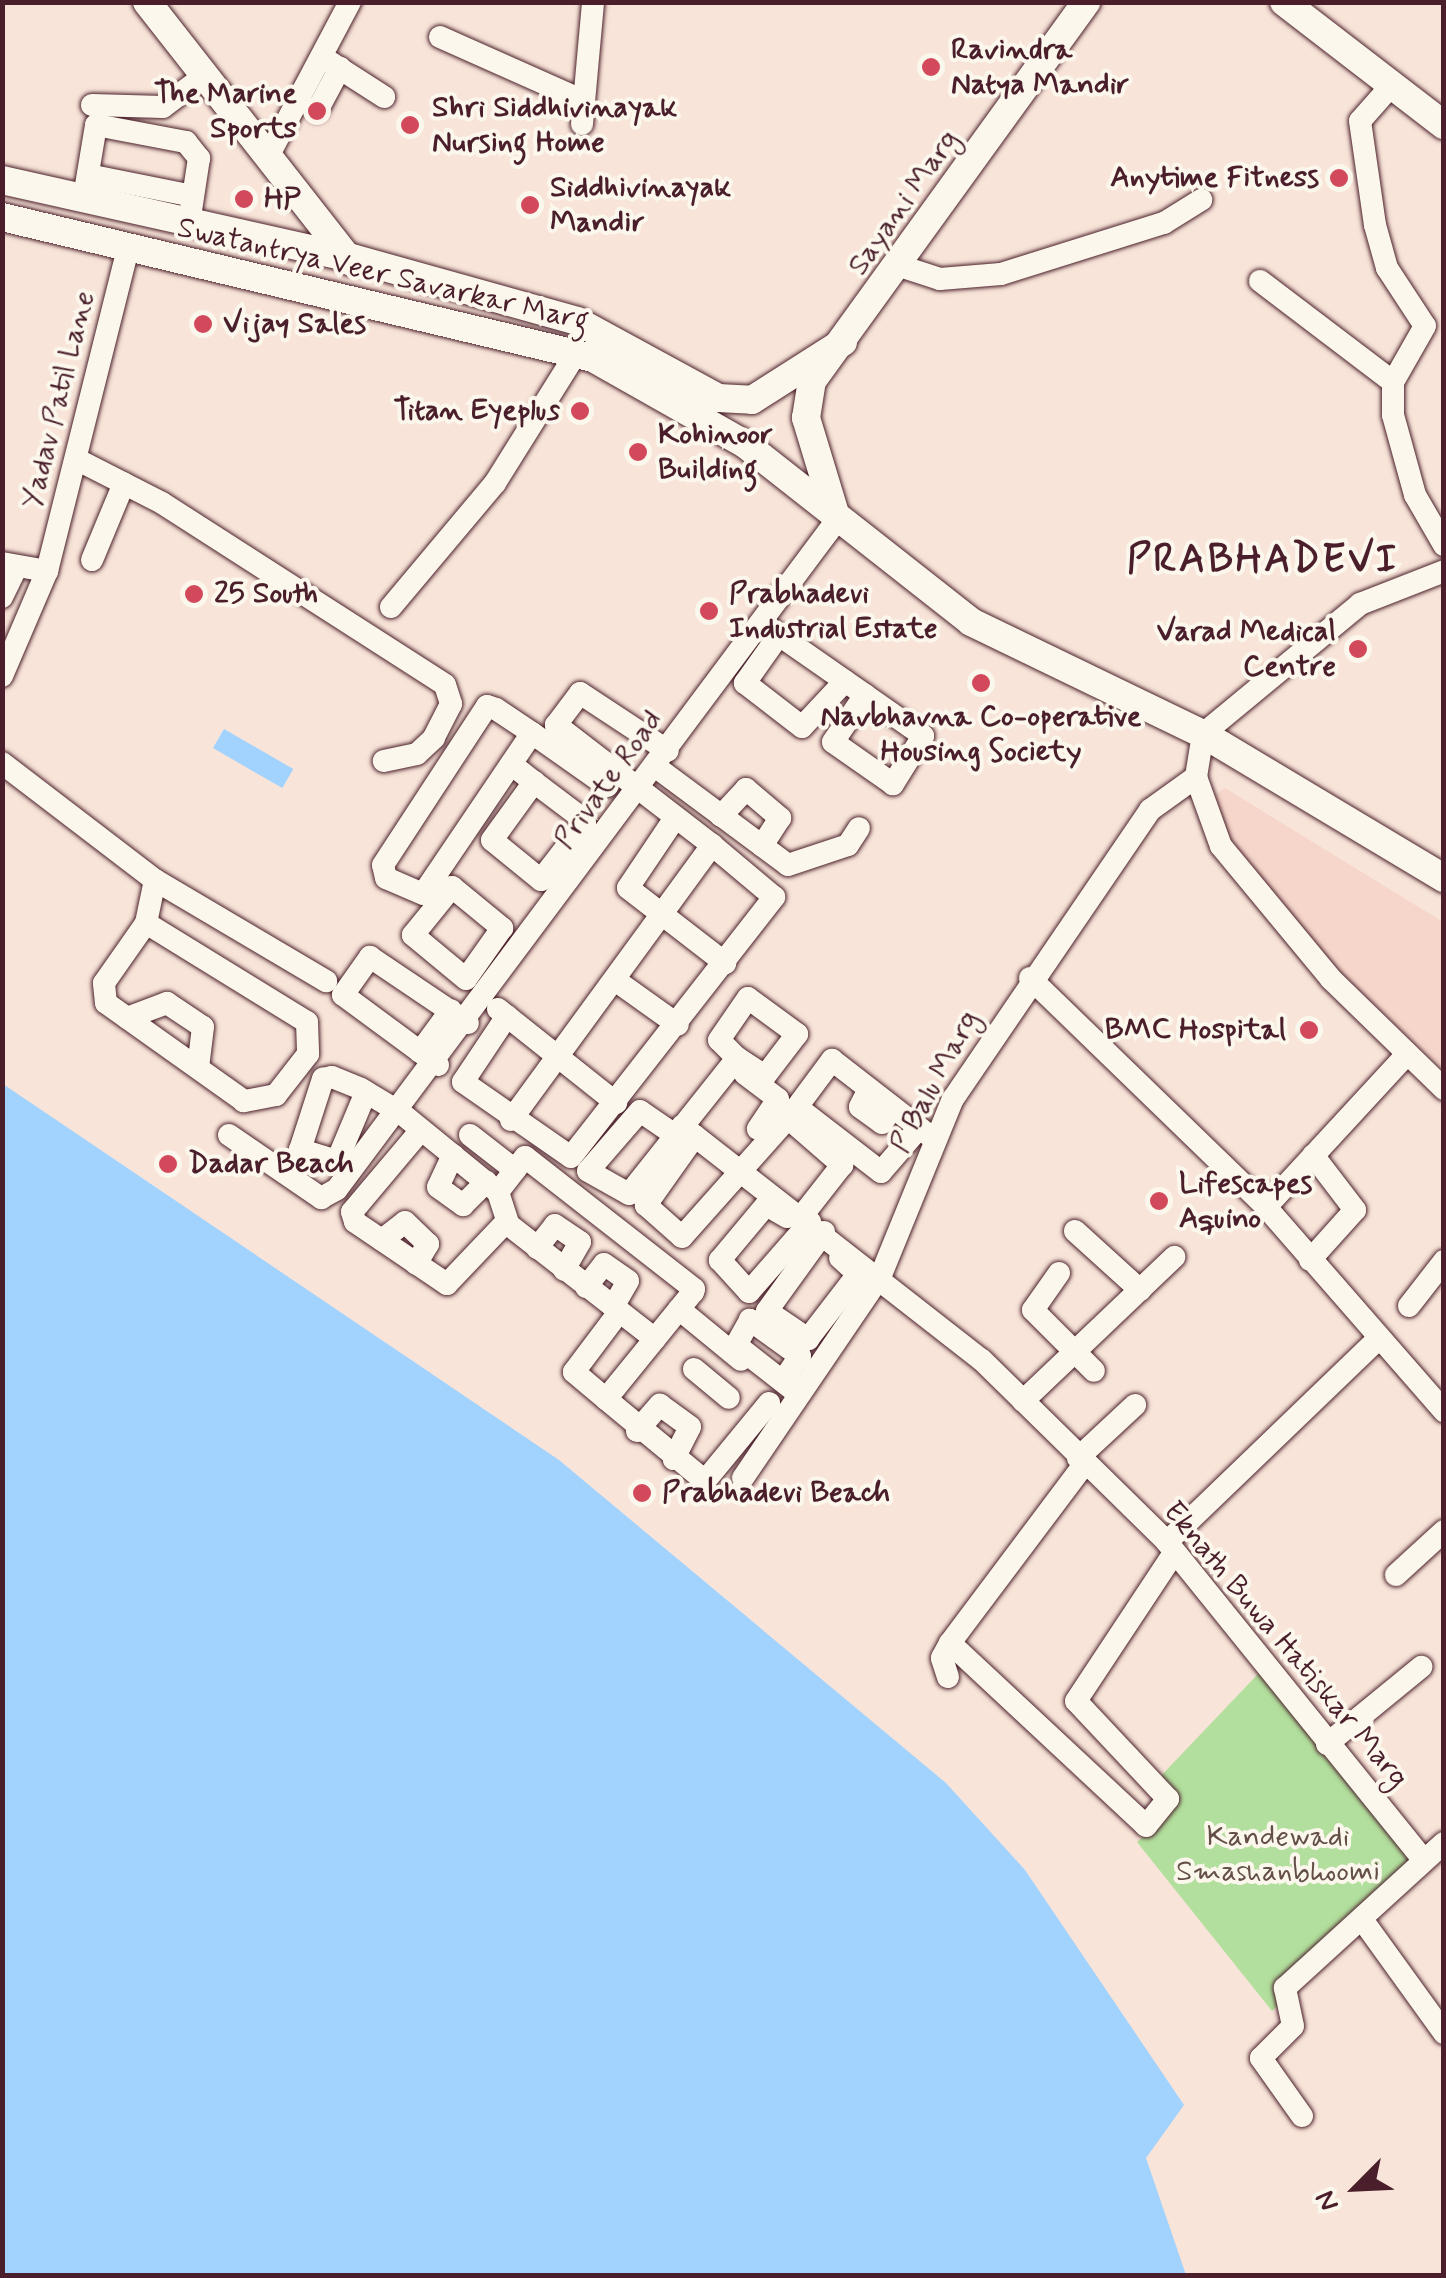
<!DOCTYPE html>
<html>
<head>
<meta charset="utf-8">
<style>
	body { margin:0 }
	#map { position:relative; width:1446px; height:2278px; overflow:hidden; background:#f8e4d8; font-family:Mynerve,sans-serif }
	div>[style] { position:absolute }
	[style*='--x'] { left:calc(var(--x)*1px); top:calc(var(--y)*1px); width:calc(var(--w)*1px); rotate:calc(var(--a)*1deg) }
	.built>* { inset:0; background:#f6d6ca }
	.green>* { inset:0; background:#b2df9d }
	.water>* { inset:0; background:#a2d3ff; transform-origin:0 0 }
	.roads { filter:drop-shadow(0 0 2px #4a1f2b) drop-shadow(0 0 2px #4a1f2b) }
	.minor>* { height:22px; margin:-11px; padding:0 11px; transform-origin:11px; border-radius:11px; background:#fbf7ec }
	.major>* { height:28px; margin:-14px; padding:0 14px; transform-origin:14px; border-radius:14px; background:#fbf7ec }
	.dots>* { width:28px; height:28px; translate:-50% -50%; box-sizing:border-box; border:5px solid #fbf7ec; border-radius:50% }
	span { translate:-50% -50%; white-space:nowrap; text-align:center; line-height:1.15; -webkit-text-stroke:8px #fbf7ec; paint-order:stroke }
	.poi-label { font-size:30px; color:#4a1f2b; font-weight:700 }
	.left { translate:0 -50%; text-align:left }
	.right { translate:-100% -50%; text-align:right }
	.street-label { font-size:30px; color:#4a1f2b }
	.park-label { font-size:30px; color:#644f48 }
	.district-label { font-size:40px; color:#4a1f2b; font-weight:700; letter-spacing:2.5px }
	.frame { position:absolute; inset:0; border:5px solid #4a1f2b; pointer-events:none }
	.north { position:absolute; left:1306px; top:2138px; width:100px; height:100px; -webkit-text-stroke:8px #fbf7ec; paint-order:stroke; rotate:246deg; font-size:28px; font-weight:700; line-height:40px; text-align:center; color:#4a1f2b }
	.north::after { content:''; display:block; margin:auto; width:35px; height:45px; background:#4a1f2b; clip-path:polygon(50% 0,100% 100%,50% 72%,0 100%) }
</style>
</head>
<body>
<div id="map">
	<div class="built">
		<div style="clip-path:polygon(1225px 788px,1443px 922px,1443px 1069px,1335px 967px,1217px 825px,1210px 799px)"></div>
	</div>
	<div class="green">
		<div style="clip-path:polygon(1259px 1673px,1424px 1871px,1272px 2011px,1137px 1842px,1176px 1807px,1157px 1780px)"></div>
	</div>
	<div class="water">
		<div style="left:224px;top:729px;width:80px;height:22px;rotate:30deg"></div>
		<div style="clip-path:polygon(3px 1084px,559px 1460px,946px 1783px,1025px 1870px,1184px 2105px,1146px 2158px,1186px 2275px,3px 2275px)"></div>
	</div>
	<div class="roads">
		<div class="minor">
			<div style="--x:440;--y:37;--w:158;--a:24"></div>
			<div style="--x:322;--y:57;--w:74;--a:32.8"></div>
			<div style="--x:1390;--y:87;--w:45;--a:131.4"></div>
			<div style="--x:1360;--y:121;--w:105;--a:81.8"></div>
			<div style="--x:1375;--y:225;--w:45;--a:74.4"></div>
			<div style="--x:1387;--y:268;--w:69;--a:56.8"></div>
			<div style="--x:1425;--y:326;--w:64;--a:119.7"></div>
			<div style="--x:1393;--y:382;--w:33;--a:90"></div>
			<div style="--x:1393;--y:415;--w:83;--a:74.6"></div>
			<div style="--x:1415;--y:495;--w:58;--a:59.9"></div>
			<div style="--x:92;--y:105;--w:71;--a:1.6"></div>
			<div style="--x:163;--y:107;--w:51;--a:-37.1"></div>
			<div style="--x:317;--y:111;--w:49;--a:-61.9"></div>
			<div style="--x:582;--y:124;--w:122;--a:-84.8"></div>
			<div style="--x:270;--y:153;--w:171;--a:-62.1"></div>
			<div style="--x:88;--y:175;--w:107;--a:11.3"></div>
			<div style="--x:84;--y:197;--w:73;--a:-80.5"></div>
			<div style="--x:96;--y:125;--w:92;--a:10.7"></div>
			<div style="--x:186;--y:142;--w:21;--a:51"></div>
			<div style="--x:199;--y:158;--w:66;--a:98.7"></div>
			<div style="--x:900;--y:266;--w:42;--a:18"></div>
			<div style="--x:940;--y:279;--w:61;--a:-4.7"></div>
			<div style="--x:1001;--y:274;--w:171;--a:-17.4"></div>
			<div style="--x:1164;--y:223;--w:44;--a:-31.9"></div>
			<div style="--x:1260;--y:281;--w:167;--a:37.2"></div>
			<div style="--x:78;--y:460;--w:94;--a:27.1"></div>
			<div style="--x:162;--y:503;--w:336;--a:32.7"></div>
			<div style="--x:445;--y:685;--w:20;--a:72"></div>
			<div style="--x:451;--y:704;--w:38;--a:117"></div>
			<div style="--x:434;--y:738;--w:23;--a:137"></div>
			<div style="--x:417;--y:754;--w:34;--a:168"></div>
			<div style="--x:92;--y:560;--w:83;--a:-67.4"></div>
			<div style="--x:2;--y:563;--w:46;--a:10.1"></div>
			<div style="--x:2;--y:597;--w:34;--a:-64"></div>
			<div style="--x:391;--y:607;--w:162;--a:-50"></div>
			<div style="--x:495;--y:483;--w:155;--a:-58"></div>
			<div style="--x:762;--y:623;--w:21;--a:35"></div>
			<div style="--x:779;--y:635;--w:105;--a:34.9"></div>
			<div style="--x:865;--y:695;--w:68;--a:34.9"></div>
			<div style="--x:921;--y:734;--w:3;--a:45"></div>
			<div style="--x:923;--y:736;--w:57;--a:122"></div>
			<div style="--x:893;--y:784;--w:73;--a:-145"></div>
			<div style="--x:833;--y:742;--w:57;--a:-55.8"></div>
			<div style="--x:779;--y:635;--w:59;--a:125.3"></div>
			<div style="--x:745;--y:683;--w:72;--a:37.7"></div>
			<div style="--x:802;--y:727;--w:63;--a:-46.9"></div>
			<div style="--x:2;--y:676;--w:114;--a:-66.8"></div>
			<div style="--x:47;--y:571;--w:332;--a:-75.9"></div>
			<div style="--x:532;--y:733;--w:194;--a:124.1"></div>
			<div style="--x:423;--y:894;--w:40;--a:-156.6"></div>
			<div style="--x:386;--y:878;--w:13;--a:-103"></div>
			<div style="--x:383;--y:865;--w:190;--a:-56.8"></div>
			<div style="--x:487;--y:706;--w:9;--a:18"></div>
			<div style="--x:496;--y:709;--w:43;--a:33.7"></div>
			<div style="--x:532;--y:733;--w:92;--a:35.2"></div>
			<div style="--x:2;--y:763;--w:193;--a:37.4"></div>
			<div style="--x:155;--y:880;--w:199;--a:30.6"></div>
			<div style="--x:511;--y:764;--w:29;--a:38"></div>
			<div style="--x:534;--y:782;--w:61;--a:37.1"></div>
			<div style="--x:583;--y:819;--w:4;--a:63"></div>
			<div style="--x:585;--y:823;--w:72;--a:127.7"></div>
			<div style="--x:541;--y:880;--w:63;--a:-140.8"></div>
			<div style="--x:492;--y:840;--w:72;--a:-54.1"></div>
			<div style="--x:656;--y:767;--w:164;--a:36.6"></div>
			<div style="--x:788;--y:865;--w:63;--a:-18.4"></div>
			<div style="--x:848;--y:845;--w:20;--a:-57"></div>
			<div style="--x:1196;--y:777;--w:73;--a:70.1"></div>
			<div style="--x:1221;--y:846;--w:173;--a:50.4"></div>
			<div style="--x:1331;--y:979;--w:158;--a:44.2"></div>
			<div style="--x:721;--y:816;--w:37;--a:-47"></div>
			<div style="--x:746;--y:789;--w:45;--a:40.5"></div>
			<div style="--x:780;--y:818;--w:33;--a:123"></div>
			<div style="--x:675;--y:818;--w:84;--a:123.9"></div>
			<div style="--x:628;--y:888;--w:123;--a:37.7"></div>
			<div style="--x:452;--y:887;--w:65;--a:39.4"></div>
			<div style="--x:502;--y:928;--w:62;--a:125.2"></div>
			<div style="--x:466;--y:979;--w:69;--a:-140.3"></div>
			<div style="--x:413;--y:935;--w:62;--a:-50.9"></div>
			<div style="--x:146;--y:923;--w:189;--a:31.6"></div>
			<div style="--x:307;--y:1022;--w:32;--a:88"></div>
			<div style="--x:308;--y:1054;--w:52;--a:128"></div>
			<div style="--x:276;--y:1095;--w:33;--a:169"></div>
			<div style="--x:244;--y:1101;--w:169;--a:-144.6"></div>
			<div style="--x:106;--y:1003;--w:20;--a:-96"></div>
			<div style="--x:104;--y:983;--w:73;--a:-55"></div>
			<div style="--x:146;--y:923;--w:44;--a:-78.2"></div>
			<div style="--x:1030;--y:978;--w:329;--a:44.1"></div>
			<div style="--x:1266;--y:1207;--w:271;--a:48.9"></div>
			<div style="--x:615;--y:980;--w:77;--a:35.5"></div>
			<div style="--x:498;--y:1009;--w:151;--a:38.5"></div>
			<div style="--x:507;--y:1016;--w:79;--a:123.7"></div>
			<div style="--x:463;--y:1082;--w:131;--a:34.8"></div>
			<div style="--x:571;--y:1157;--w:330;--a:-52"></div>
			<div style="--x:774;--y:897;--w:81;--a:-140"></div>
			<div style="--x:127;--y:1018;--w:43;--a:-20.6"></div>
			<div style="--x:167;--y:1003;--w:43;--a:33.7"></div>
			<div style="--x:203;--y:1027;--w:41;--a:97"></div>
			<div style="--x:420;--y:1052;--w:52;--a:-53.6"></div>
			<div style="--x:438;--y:1065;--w:118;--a:-143.6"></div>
			<div style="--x:343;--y:995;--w:47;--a:-54.6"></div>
			<div style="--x:370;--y:957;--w:118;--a:34"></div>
			<div style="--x:745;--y:1074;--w:41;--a:37.1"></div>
			<div style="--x:778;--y:1099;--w:36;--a:124"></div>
			<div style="--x:869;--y:1089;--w:20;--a:117"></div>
			<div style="--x:860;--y:1107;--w:27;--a:36"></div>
			<div style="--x:882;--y:1123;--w:19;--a:-55"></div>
			<div style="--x:366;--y:1092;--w:75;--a:112.8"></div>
			<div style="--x:337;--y:1161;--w:39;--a:-163"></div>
			<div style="--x:300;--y:1150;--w:75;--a:-72.1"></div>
			<div style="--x:323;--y:1079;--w:9;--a:-13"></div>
			<div style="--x:332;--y:1077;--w:31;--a:22"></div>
			<div style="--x:361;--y:1089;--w:47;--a:31"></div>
			<div style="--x:401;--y:1113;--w:125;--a:39.2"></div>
			<div style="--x:511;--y:1120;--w:341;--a:-53.8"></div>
			<div style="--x:712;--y:845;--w:197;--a:-142.4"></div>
			<div style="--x:556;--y:725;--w:40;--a:-53"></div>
			<div style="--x:580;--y:693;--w:105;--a:33.4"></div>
			<div style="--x:682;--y:1126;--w:380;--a:38"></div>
			<div style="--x:982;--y:1360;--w:260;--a:44.5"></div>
			<div style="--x:1167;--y:1542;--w:407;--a:51.1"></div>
			<div style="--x:919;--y:1128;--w:58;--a:130.8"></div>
			<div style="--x:881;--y:1172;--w:106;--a:-142.3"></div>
			<div style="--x:797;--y:1107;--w:59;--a:-53.3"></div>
			<div style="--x:832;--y:1060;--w:130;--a:37.8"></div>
			<div style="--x:421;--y:1130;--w:107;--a:130.1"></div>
			<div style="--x:352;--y:1212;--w:10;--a:73"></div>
			<div style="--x:355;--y:1222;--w:111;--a:34"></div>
			<div style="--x:447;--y:1284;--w:86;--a:-46.4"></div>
			<div style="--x:229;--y:1135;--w:112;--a:34.4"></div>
			<div style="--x:321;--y:1198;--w:18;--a:-29"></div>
			<div style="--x:337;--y:1189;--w:835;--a:-53.23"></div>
			<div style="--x:470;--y:1135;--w:57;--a:37.9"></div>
			<div style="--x:675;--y:1135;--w:42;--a:-145.6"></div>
			<div style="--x:640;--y:1111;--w:79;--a:130.9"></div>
			<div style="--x:588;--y:1171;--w:47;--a:29.3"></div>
			<div style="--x:629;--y:1194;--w:174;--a:-51.5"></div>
			<div style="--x:737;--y:1058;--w:25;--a:-135"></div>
			<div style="--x:719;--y:1040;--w:51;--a:-55.4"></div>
			<div style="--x:748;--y:998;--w:61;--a:36.3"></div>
			<div style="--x:797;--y:1034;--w:53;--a:127.3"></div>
			<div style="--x:765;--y:1076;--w:33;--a:-147"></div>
			<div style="--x:695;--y:1136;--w:85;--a:125.4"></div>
			<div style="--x:646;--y:1205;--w:48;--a:41.6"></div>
			<div style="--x:682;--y:1237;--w:159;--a:-48.3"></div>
			<div style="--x:788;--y:1118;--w:72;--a:41"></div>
			<div style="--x:842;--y:1165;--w:65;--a:128.1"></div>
			<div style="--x:453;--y:1155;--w:35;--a:115"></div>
			<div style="--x:438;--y:1187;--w:31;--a:36"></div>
			<div style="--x:463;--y:1205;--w:33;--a:-45"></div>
			<div style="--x:1266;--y:1207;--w:208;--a:-47.3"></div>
			<div style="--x:787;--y:1217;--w:24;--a:-150"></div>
			<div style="--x:766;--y:1205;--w:72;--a:129.9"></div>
			<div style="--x:720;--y:1260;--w:43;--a:47.8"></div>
			<div style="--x:749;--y:1292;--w:93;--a:-48.9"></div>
			<div style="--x:1075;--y:1231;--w:88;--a:42.2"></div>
			<div style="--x:824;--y:1232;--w:97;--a:125.8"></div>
			<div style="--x:767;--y:1311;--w:50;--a:34.3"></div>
			<div style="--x:808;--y:1339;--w:82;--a:-52.4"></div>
			<div style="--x:858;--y:1274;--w:24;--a:-138"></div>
			<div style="--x:382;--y:1240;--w:29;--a:-38"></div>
			<div style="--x:405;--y:1222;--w:32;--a:44"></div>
			<div style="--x:428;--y:1244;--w:23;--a:121"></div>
			<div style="--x:537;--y:1248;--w:29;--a:-52"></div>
			<div style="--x:555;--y:1225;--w:30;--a:34"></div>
			<div style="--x:580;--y:1242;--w:32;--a:120"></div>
			<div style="--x:1310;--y:1260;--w:67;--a:-48"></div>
			<div style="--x:1355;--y:1210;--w:69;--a:-127.4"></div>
			<div style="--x:1059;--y:1273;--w:45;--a:125.1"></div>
			<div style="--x:1033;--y:1310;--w:86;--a:45"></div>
			<div style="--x:586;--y:1287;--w:29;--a:-52"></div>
			<div style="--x:604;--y:1264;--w:29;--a:35"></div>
			<div style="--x:628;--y:1281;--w:30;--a:120"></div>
			<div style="--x:1409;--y:1306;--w:57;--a:-52.1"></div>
			<div style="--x:679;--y:1309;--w:80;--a:39.4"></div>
			<div style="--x:619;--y:1312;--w:75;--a:126.9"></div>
			<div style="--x:574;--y:1372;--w:42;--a:40.2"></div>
			<div style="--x:606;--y:1399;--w:138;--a:-50.9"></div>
			<div style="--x:693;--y:1292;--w:3;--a:-72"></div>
			<div style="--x:694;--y:1289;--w:214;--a:-142"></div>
			<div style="--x:525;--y:1157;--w:44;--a:127.6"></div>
			<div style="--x:498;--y:1192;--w:35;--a:72"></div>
			<div style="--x:509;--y:1225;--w:185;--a:38"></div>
			<div style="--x:694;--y:1369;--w:45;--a:39.6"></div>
			<div style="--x:783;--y:1381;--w:30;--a:-56"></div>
			<div style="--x:800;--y:1356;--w:62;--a:-144.2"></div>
			<div style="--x:750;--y:1320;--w:29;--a:119"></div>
			<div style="--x:736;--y:1345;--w:76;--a:38.1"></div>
			<div style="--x:606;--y:1399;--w:129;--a:39.6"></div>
			<div style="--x:705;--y:1481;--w:101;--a:-50.6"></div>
			<div style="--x:1023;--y:1401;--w:209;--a:-43.6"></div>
			<div style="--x:637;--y:1431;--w:35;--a:-49"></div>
			<div style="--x:660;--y:1405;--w:37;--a:36"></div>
			<div style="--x:690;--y:1427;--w:36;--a:117"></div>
			<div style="--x:1078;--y:1458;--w:78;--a:-42.9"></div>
			<div style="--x:743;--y:1478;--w:245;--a:-55.8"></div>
			<div style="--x:881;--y:1275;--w:190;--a:-67.8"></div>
			<div style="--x:953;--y:1099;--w:350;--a:-55.7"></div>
			<div style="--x:1150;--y:810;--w:57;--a:-35.7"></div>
			<div style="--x:1196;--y:777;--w:44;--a:-80.8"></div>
			<div style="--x:1203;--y:734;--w:204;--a:-39.6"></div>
			<div style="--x:1360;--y:604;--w:90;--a:-21.4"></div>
			<div style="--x:1167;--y:1542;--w:293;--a:-43.9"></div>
			<div style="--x:1396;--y:1575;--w:65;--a:-42.5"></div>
			<div style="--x:950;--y:1643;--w:268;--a:43"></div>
			<div style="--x:1146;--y:1826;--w:35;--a:-51"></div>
			<div style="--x:1168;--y:1799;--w:134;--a:-133.2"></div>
			<div style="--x:1076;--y:1701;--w:178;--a:-56.5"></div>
			<div style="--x:948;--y:1677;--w:20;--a:-108"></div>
			<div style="--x:942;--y:1658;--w:17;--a:-62"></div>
			<div style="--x:950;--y:1643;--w:225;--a:-53.1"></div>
			<div style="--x:1327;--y:1744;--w:122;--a:-39.3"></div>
			<div style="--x:1364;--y:1922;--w:137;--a:54.2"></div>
			<div style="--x:1302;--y:2116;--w:71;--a:-125.3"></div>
			<div style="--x:1261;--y:2058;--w:45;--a:-45"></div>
			<div style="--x:1293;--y:2026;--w:39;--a:-102"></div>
			<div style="--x:1285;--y:1988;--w:215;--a:-42.4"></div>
		</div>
		<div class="major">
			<div style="--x:147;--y:2;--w:330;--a:51.9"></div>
			<div style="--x:1284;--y:2;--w:202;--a:37.6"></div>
			<div style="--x:2;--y:180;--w:359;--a:12.6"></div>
			<div style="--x:352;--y:258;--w:234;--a:15.6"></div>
			<div style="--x:577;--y:321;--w:161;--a:28.6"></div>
			<div style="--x:718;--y:398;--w:34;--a:3"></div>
			<div style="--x:752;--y:400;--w:108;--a:-32.5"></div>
			<div style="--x:2;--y:217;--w:608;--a:13.42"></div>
			<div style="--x:593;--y:358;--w:175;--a:29.5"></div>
			<div style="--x:745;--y:444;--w:288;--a:38.2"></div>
			<div style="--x:971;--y:622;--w:258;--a:25.8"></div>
			<div style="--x:1203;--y:734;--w:281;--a:30.9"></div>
			<div style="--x:837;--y:520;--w:107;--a:-106.9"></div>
			<div style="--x:806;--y:418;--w:37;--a:-81"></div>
			<div style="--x:812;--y:381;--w:468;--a:-54.1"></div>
		</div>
	</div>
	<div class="dots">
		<div style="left:931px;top:67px;background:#d1495b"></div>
		<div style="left:317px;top:111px;background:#d1495b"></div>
		<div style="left:410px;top:125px;background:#d1495b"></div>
		<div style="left:1339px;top:178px;background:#d1495b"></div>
		<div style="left:244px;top:199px;background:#d1495b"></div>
		<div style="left:530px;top:205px;background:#d1495b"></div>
		<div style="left:203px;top:324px;background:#d1495b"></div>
		<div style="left:580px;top:411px;background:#d1495b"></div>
		<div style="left:638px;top:452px;background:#d1495b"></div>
		<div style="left:194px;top:594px;background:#d1495b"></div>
		<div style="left:709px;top:611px;background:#d1495b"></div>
		<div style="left:1358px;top:649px;background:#d1495b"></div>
		<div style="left:981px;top:683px;background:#d1495b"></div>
		<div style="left:1309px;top:1030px;background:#d1495b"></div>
		<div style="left:168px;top:1164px;background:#d1495b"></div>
		<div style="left:1159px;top:1201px;background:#d1495b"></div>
		<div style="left:642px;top:1493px;background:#d1495b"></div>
	</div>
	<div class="poi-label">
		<span class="left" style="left:951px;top:67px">Ravindra<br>Natya Mandir</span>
		<span class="right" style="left:297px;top:111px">The Marine<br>Sports</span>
		<span class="left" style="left:432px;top:125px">Shri Siddhivinayak<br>Nursing Home</span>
		<span class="right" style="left:1319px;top:178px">Anytime Fitness</span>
		<span class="left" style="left:550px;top:205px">Siddhivinayak<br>Mandir</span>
		<span class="left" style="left:264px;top:199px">HP</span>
		<span class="left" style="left:223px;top:324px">Vijay Sales</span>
		<span class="right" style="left:560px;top:411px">Titan Eyeplus</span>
		<span class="left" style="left:658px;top:452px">Kohinoor<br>Building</span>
		<span class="left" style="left:214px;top:594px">25 South</span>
		<span class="left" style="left:729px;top:611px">Prabhadevi<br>Industrial Estate</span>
		<span class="right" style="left:1336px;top:649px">Varad Medical<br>Centre</span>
		<span style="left:981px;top:734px">Navbhavna Co-operative<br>Housing Society</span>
		<span class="right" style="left:1286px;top:1030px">BMC Hospital</span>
		<span class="left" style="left:188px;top:1164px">Dadar Beach</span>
		<span class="left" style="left:1179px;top:1201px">Lifescapes<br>Aquino</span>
		<span class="left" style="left:662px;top:1493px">Prabhadevi Beach</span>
	</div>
	<div class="street-label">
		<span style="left:904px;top:203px;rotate:-55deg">Sayani Marg</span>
		<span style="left:383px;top:275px;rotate:13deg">Swatantrya Veer Savarkar Marg</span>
		<span style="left:59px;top:400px;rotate:-76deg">Yadav Patil Lane</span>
		<span style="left:609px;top:780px;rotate:-54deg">Private Road</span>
		<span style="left:935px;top:1082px;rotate:-62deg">P Balu Marg</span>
		<span style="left:1285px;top:1645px;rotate:50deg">Eknath Buwa Hatiskar Marg</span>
	</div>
	<div class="park-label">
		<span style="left:1278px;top:1854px">Kandewadi<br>Smashanbhoomi</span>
	</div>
	<div class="district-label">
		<span style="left:1263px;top:560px">PRABHADEVI</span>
	</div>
	<div class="frame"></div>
	<div class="north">N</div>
</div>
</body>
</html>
